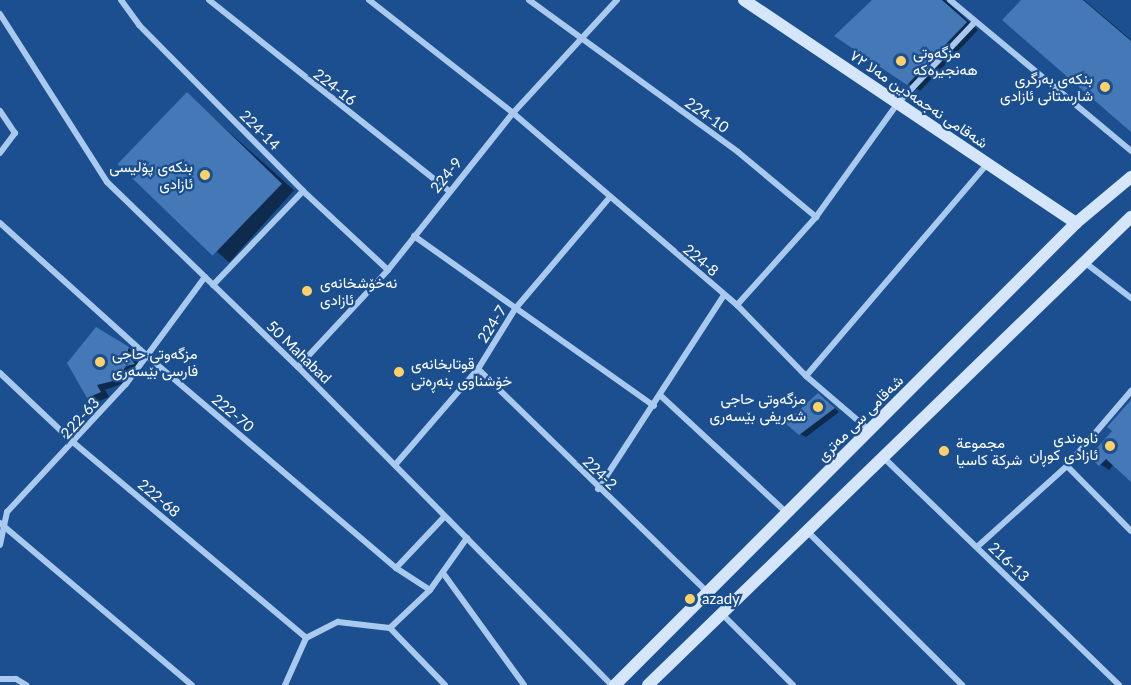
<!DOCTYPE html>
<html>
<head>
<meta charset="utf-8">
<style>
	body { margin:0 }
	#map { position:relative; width:1131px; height:685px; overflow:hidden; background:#1b4f8f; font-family:Lato,Vazirmatn,sans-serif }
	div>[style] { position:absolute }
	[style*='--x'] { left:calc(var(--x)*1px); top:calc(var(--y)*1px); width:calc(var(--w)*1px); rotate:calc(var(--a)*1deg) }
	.shadow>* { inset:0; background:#0007; transform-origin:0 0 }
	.building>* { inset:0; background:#4478b7; transform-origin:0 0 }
	.minor>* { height:6px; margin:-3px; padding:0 3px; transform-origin:3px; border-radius:3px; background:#a9c9ee }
	.secondary>* { height:12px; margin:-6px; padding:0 6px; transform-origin:6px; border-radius:6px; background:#d6e6fa }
	.dots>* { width:16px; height:16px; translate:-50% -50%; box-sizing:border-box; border:3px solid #1b4f8f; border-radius:50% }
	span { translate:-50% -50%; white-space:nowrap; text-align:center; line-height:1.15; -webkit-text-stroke:4.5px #1b4f8f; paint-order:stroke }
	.poi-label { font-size:15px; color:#fff }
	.left { translate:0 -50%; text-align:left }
	.right { translate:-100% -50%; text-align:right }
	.street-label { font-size:15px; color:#fff }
</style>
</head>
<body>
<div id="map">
	<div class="shadow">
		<div style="clip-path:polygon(876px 0,945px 0,978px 30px,920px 91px,836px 36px)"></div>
		<div style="clip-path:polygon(1023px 0,1084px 0,1131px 40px,1131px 130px)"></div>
		<div style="left:187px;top:94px;width:144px;height:97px;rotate:42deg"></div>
		<div style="clip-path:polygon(97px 329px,138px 354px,136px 360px,142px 369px,135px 371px,132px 380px,105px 390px,109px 397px,97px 402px,88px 397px)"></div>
		<div style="clip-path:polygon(824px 398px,839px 412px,806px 437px,800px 434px)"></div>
		<div style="clip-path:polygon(1131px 402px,1131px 480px,1114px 464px,1109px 470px,1100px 464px)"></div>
	</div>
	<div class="building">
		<div style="clip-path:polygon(872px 0,942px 0,967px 22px,907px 85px,834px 36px)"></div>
		<div style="clip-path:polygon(1021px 0,1083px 0,1131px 41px,1131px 132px,1002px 20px)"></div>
		<div style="left:187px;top:92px;width:132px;height:100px;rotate:44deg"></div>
		<div style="clip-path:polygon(96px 327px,129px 347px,127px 354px,135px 364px,126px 366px,117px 380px,97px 385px,101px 392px,87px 398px,67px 363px)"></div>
		<div style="clip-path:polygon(818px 393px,835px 408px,799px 435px,785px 423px)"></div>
		<div style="clip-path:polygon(1131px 400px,1131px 482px,1106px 459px,1099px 466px,1089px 457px,1112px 431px,1107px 427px)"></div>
	</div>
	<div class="minor">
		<div style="--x:121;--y:0;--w:31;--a:54"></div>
		<div style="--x:139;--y:25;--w:233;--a:45.3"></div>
		<div style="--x:303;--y:191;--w:116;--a:42.9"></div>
		<div style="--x:209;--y:0;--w:305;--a:38.5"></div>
		<div style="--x:369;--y:0;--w:183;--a:38.1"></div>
		<div style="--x:513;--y:113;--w:295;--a:40.6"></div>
		<div style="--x:737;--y:305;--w:99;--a:45.8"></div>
		<div style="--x:806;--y:376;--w:83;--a:40.6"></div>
		<div style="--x:529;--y:0;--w:258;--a:36"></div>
		<div style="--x:738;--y:152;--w:102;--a:39.8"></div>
		<div style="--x:950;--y:0;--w:236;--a:39.8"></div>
		<div style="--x:0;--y:14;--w:199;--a:57.5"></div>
		<div style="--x:107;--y:182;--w:266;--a:44.1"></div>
		<div style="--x:298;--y:367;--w:447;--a:45.4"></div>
		<div style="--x:0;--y:111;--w:27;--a:56"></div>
		<div style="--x:15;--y:133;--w:25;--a:127"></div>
		<div style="--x:0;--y:223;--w:198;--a:42.1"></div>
		<div style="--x:147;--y:356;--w:327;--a:40.4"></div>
		<div style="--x:396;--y:568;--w:40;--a:32.9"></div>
		<div style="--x:414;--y:236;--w:294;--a:35.3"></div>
		<div style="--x:1083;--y:261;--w:61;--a:37.6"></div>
		<div style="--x:213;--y:285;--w:130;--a:-46.2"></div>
		<div style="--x:737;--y:305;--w:118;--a:-48.1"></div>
		<div style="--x:816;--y:217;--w:140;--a:-54.3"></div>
		<div style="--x:898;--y:103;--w:110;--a:-46.5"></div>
		<div style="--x:298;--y:367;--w:132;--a:-47.1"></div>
		<div style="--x:388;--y:270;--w:201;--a:-51.5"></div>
		<div style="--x:513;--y:113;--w:154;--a:-47.4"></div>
		<div style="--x:478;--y:369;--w:320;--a:44.2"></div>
		<div style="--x:0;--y:373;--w:102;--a:43.4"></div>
		<div style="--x:74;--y:443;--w:303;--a:40"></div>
		<div style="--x:806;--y:376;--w:280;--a:-49.5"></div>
		<div style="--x:661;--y:396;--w:171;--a:42.9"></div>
		<div style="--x:883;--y:457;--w:328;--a:44"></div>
		<div style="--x:395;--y:465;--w:127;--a:-49.2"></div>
		<div style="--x:478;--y:369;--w:70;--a:-58.3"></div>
		<div style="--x:515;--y:309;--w:147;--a:-49.7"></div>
		<div style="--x:1067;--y:466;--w:91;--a:45.4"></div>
		<div style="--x:598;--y:489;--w:231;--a:-57"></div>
		<div style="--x:0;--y:523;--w:251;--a:40.2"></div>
		<div style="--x:809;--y:533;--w:216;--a:44.8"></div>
		<div style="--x:0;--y:545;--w:34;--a:-78"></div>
		<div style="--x:7;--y:512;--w:175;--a:-47.1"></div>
		<div style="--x:126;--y:384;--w:133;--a:-53.6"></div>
		<div style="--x:977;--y:547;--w:121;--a:-42"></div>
		<div style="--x:1067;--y:466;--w:99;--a:-49.5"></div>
		<div style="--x:396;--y:568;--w:71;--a:-46.7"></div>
		<div style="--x:443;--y:573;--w:138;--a:54.1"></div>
		<div style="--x:723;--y:615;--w:99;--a:45"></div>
		<div style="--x:390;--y:628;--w:55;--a:-43.5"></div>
		<div style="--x:430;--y:590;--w:64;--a:-54.6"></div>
		<div style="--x:390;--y:628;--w:79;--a:46"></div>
		<div style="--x:0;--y:679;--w:16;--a:0"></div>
		<div style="--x:16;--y:679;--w:12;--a:31"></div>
		<div style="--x:285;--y:685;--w:51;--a:-65.9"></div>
		<div style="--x:306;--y:638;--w:36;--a:-27"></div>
		<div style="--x:338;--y:622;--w:52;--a:6.6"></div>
	</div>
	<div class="secondary">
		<div style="--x:744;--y:0;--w:400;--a:33.9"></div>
		<div style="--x:615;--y:685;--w:653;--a:-45.06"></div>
		<div style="--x:1076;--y:223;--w:72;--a:-39.9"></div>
		<div style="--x:648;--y:685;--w:673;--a:-44.1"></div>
	</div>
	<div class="dots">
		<div style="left:901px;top:61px;background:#ffd166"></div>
		<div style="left:1105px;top:87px;background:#ffd166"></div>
		<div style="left:205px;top:175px;background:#ffd166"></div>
		<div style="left:307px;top:291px;background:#ffd166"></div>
		<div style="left:100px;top:362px;background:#ffd166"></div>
		<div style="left:399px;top:372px;background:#ffd166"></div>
		<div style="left:818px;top:407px;background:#ffd166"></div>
		<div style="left:1110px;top:446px;background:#ffd166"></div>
		<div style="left:944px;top:451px;background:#ffd166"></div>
		<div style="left:690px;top:599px;background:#ffd166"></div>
	</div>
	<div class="poi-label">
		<span class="left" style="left:913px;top:61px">مزگەوتی<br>ھەنجیرەکە</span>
		<span class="right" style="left:1093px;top:87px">بنکەی بەرگری<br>شارستانی ئازادی</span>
		<span class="right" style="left:193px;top:175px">بنکەی پۆلیسی<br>ئازادی</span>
		<span class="left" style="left:320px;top:291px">نەخۆشخانەی<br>ئازادی</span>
		<span class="left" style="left:112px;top:362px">مزگەوتی حاجی<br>فارسی بێسەری</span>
		<span class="left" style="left:411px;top:372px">قوتابخانەی<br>خۆشناوی بنەڕەتی</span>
		<span class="right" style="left:806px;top:407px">مزگەوتی حاجی<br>شەریفی بێسەری</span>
		<span class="right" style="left:1098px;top:446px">ناوەندی<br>ئازادی کوڕان</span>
		<span class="left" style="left:956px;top:451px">مجموعة<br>شرکة کاسیا</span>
		<span class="left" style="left:702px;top:599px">azady</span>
	</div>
	<div class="street-label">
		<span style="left:335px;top:87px;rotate:38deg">224-16</span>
		<span style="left:919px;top:99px;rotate:34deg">شەقامی نەجمەدین مەلا ٧٢</span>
		<span style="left:707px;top:115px;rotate:35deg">224-10</span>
		<span style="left:260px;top:130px;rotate:45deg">224-14</span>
		<span style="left:446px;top:175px;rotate:-51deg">224-9</span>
		<span style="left:701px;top:260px;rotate:40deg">224-8</span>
		<span style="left:492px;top:324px;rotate:-58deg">224-7</span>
		<span style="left:299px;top:352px;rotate:44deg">50 Mahabad</span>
		<span style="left:233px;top:413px;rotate:40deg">222-70</span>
		<span style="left:80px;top:418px;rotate:-48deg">222-63</span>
		<span style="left:860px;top:418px;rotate:-45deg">شەقامی سی مەتری</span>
		<span style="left:600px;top:473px;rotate:44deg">224-2</span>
		<span style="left:159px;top:498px;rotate:40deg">222-68</span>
		<span style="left:1009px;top:562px;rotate:44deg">216-13</span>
	</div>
</div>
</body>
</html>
